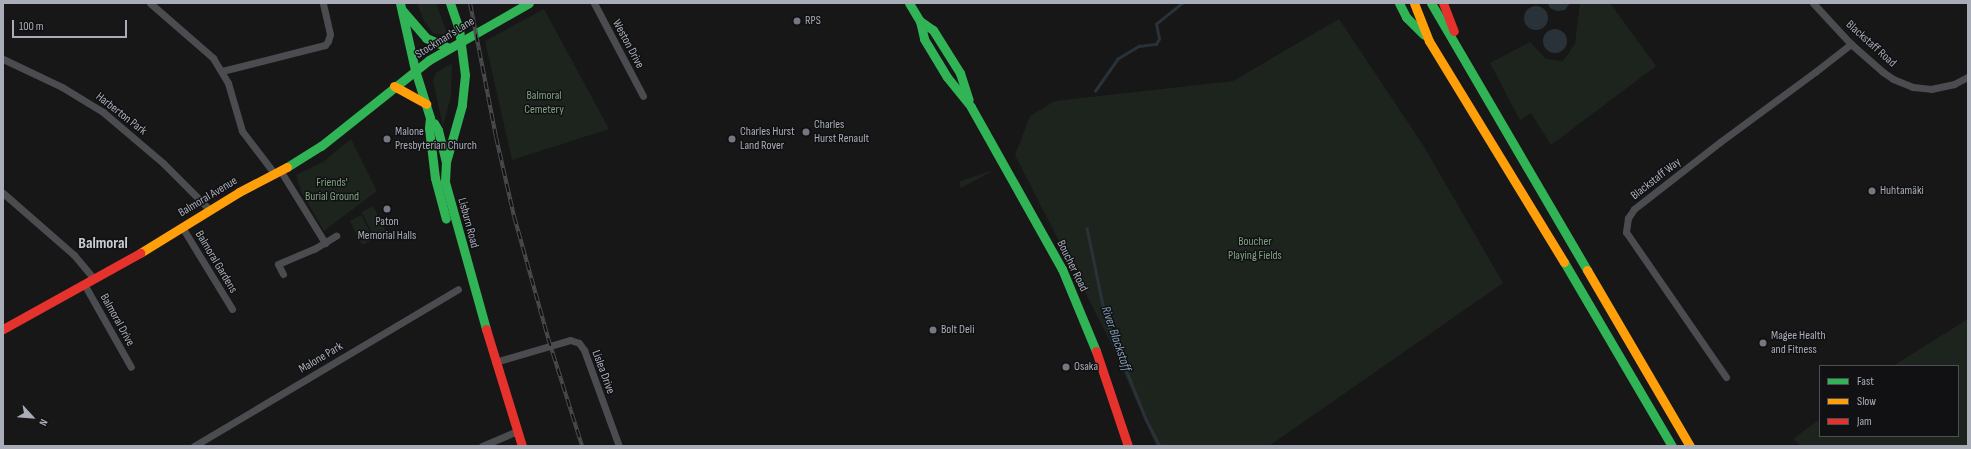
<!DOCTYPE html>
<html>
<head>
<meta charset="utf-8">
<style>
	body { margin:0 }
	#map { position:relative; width:1971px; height:449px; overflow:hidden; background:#171717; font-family:"Sofia Sans Condensed",sans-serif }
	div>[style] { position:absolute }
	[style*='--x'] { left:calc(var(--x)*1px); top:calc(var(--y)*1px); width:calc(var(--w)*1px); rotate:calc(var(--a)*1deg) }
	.green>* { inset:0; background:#1d241e; transform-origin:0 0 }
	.water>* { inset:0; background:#2a3239 }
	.round { border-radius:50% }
	.stream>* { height:2.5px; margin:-1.25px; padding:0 1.25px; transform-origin:1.25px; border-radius:1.25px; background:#2a3239 }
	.street>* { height:7px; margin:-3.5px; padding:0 3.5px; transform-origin:3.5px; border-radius:3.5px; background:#4b4c50 }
	.fast>* { height:9px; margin:-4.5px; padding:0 4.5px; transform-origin:4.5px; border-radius:4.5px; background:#30b455 }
	.slow>* { height:9px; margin:-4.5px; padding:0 4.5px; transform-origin:4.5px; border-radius:4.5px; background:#ff9f0a }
	.jam>* { height:9px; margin:-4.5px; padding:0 4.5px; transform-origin:4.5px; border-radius:4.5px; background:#e5322d }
	.rail>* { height:4px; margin-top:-2px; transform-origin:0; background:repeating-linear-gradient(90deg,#111113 0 8px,#4b4c4f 0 16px); box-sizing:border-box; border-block:1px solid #4b4c4f }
	.dots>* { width:11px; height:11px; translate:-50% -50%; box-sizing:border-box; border:2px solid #111113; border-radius:50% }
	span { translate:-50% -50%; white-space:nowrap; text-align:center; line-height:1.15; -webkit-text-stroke:3px #111113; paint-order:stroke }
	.poi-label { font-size:12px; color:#a8adb8 }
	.left { translate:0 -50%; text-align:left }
	.street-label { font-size:12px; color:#a8adb8 }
	.park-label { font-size:12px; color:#7fa381 }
	.water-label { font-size:13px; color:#7f9bb3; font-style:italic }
	.district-label { font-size:16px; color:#c9ccd4; font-weight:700 }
	.frame { position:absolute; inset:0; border:4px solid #a8adb8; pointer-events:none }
	.legend { position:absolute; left:1819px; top:365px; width:140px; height:72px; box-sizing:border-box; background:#111113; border:1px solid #4d4f55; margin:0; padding:5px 7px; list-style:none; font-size:12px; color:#a8adb8 }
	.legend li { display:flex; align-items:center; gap:8px; height:20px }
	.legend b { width:20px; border:1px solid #4d4f55 }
	.north { position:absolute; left:12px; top:397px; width:40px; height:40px; -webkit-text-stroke:3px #111113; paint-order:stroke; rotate:116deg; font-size:11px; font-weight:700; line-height:16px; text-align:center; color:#a8adb8 }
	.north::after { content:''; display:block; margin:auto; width:14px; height:18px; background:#a8adb8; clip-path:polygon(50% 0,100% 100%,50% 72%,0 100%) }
	.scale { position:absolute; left:12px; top:20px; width:115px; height:18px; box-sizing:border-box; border:2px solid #a8adb8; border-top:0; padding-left:5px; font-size:12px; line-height:14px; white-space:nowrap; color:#a8adb8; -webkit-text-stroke:3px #111113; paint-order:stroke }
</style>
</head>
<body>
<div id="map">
	<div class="green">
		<div style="clip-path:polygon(417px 3px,436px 3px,448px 36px,433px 33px,424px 21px)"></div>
		<div style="clip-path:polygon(1580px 3px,1610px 3px,1656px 66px,1551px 145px,1531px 113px,1520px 120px,1490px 63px,1530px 42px,1546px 59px,1563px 61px,1575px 44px)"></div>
		<div style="clip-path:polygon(544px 9px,609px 129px,512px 160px,485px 41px)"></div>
		<div style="clip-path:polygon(1339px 19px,1423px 145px,1503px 283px,1269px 446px,1156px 446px,1109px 339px,1015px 155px,1030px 116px,1055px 101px,1233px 81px)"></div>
		<div style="clip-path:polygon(452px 63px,451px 96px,443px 126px,433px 82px,436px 73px)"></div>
		<div style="clip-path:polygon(351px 139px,377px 191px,324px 231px,302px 193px,296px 175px,323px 162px)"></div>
		<div style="clip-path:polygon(990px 171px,991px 172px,961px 188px,959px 184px,961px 181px)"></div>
		<div style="left:373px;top:206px;width:28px;height:13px;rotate:63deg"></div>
		<div style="left:361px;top:215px;width:27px;height:13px;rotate:62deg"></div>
		<div style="clip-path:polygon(1968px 319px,1968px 446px,1801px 446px,1793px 439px,1820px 419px,1820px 436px,1958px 436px,1958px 366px,1893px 366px)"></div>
	</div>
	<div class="water">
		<div style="clip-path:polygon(1548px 3px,1570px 3px,1565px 10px,1557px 11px,1550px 8px)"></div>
		<div class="round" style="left:1524px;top:6px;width:24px;height:24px"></div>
		<div class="round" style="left:1543px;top:29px;width:24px;height:24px"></div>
	</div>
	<div class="stream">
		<div style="--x:1095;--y:91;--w:39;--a:-55"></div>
		<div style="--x:1117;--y:59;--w:26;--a:-31"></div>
		<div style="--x:1139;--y:46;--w:17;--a:-7"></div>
		<div style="--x:1156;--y:44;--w:6;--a:-59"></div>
		<div style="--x:1159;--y:39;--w:15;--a:-101"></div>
		<div style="--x:1156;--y:24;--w:33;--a:-39"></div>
		<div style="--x:1087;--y:228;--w:94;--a:78.3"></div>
		<div style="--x:1106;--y:320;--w:107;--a:68"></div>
		<div style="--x:1146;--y:419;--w:30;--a:63"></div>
	</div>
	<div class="street">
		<div style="--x:150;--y:3;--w:84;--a:41.1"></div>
		<div style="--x:213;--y:58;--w:29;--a:59"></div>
		<div style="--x:228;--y:83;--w:50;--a:73.7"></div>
		<div style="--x:242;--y:131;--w:53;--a:52.7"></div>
		<div style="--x:594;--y:3;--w:105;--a:62.2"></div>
		<div style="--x:1813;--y:3;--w:56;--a:47.2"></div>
		<div style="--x:1851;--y:44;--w:43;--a:41.2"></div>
		<div style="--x:1883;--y:72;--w:12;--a:35"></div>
		<div style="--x:1893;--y:79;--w:22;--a:22"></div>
		<div style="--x:1913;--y:87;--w:18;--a:6"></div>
		<div style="--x:1931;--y:89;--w:24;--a:-12"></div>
		<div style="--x:1954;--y:84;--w:16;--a:-27"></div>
		<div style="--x:3;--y:59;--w:65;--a:25.4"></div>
		<div style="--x:62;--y:87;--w:48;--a:31.4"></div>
		<div style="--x:103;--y:112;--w:79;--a:40.4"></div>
		<div style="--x:163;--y:163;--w:65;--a:45"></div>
		<div style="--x:222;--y:71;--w:106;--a:-14.2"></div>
		<div style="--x:325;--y:45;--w:5;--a:-53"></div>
		<div style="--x:328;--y:41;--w:7;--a:-74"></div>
		<div style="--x:330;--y:34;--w:32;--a:-103"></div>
		<div style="--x:280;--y:170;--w:86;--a:58.3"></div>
		<div style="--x:3;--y:193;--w:94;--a:41.1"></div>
		<div style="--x:74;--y:255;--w:31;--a:50"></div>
		<div style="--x:182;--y:227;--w:96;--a:58.6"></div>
		<div style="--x:283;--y:274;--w:11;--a:-117"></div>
		<div style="--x:278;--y:264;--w:39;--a:-23"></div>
		<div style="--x:314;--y:249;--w:26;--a:-31"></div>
		<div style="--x:84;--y:284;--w:95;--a:60.5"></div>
		<div style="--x:495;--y:362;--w:78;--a:-16.3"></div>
		<div style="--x:570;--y:340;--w:9;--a:18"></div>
		<div style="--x:579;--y:343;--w:9;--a:54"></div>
		<div style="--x:584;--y:350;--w:102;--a:70"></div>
		<div style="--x:1726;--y:377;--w:176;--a:-124.6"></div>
		<div style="--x:1626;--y:232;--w:14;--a:-82"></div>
		<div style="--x:1628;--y:218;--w:11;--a:-56"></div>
		<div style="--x:1634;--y:209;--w:109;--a:-37.9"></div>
		<div style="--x:1720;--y:142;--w:118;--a:-36.4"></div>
		<div style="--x:1815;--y:72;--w:46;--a:-37.9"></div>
		<div style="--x:194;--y:446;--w:307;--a:-30.7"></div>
		<div style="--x:482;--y:446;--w:39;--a:-23"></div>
	</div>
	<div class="fast">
		<div style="--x:400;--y:3;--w:69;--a:77.4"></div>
		<div style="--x:415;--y:70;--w:50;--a:72.6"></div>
		<div style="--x:430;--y:118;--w:10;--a:96"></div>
		<div style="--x:429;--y:128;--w:50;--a:83.2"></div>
		<div style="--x:435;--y:178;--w:42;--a:75"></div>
		<div style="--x:450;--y:3;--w:28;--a:71"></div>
		<div style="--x:459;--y:29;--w:46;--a:82.6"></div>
		<div style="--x:465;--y:75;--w:30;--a:96"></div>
		<div style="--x:462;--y:105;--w:59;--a:105.7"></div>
		<div style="--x:446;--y:162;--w:20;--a:93"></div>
		<div style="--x:445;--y:182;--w:153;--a:74.4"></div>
		<div style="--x:909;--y:3;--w:21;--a:59"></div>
		<div style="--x:920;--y:21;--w:16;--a:35"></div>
		<div style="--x:933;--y:30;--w:51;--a:57.9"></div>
		<div style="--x:960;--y:73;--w:28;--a:72"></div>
		<div style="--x:1399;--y:3;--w:16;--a:63"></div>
		<div style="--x:1406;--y:17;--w:25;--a:45"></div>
		<div style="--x:1431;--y:3;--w:309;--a:59.7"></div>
		<div style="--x:402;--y:10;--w:37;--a:49"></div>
		<div style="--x:426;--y:38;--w:25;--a:23"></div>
		<div style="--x:920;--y:21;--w:18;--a:77"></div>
		<div style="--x:924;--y:39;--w:44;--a:58.8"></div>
		<div style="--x:947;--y:77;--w:38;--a:51"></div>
		<div style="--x:971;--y:107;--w:186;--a:60.7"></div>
		<div style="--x:1062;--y:269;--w:89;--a:67.5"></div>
		<div style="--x:434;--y:123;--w:8;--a:60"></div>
		<div style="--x:438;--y:130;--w:32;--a:76"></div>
		<div style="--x:287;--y:167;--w:40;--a:-32"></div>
		<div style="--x:321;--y:146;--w:138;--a:-38.5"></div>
		<div style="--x:429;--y:60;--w:115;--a:-29.7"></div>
		<div style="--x:1564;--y:262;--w:213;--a:59.6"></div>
	</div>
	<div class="slow">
		<div style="--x:1414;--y:3;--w:41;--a:68.5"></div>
		<div style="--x:1429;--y:41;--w:259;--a:58.6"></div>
		<div style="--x:394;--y:86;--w:37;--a:29"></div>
		<div style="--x:140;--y:253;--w:116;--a:-31.6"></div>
		<div style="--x:239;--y:192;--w:54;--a:-27.5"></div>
		<div style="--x:1587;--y:270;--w:204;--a:59.7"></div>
	</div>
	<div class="jam">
		<div style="--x:1443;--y:3;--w:30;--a:69"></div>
		<div style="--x:3;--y:329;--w:157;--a:-29"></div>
		<div style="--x:486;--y:329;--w:122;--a:72.9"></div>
		<div style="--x:1096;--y:351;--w:100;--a:71.4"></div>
	</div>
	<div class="rail">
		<div style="--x:470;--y:3;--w:136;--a:79"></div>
		<div style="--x:496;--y:137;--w:81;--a:77.2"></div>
		<div style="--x:514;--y:216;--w:127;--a:74.4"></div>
		<div style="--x:548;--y:338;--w:113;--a:72.5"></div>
	</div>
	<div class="dots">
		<div style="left:797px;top:21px;background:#757880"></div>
		<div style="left:806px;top:132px;background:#757880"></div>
		<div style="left:387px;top:139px;background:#757880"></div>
		<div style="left:732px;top:139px;background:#757880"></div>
		<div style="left:1872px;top:191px;background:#757880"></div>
		<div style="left:387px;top:209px;background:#757880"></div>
		<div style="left:933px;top:330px;background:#757880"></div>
		<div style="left:1763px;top:343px;background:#757880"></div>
		<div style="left:1066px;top:367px;background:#757880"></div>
	</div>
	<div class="poi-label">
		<span class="left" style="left:805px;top:21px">RPS</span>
		<span class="left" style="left:814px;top:132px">Charles<br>Hurst Renault</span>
		<span class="left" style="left:395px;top:139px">Malone<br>Presbyterian Church</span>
		<span class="left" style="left:740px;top:139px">Charles Hurst<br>Land Rover</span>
		<span class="left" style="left:1880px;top:191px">Huhtamäki</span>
		<span style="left:387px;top:229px">Paton<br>Memorial Halls</span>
		<span class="left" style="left:941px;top:330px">Bolt Deli</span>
		<span class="left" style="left:1771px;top:343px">Magee Health<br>and Fitness</span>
		<span class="left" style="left:1074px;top:367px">Osaka</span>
	</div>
	<div class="street-label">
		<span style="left:445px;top:38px;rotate:-32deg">Stockman's Lane</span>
		<span style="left:628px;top:44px;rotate:62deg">Weston Drive</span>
		<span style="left:1871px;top:44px;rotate:42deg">Blackstaff Road</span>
		<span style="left:121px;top:114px;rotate:38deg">Harberton Park</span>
		<span style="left:1656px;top:179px;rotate:-38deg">Blackstaff Way</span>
		<span style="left:208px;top:197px;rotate:-31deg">Balmoral Avenue</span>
		<span style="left:468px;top:223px;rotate:75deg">Lisburn Road</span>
		<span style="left:216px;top:262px;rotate:59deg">Balmoral Gardens</span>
		<span style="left:1072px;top:266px;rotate:64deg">Boucher Road</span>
		<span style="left:117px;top:320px;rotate:61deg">Balmoral Drive</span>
		<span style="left:321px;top:358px;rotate:-31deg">Malone Park</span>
		<span style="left:603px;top:372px;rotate:70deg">Lislea Drive</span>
	</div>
	<div class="park-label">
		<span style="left:544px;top:103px">Balmoral<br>Cemetery</span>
		<span style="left:332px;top:190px">Friends'<br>Burial Ground</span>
		<span style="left:1255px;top:249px">Boucher<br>Playing Fields</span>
	</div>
	<div class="water-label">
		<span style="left:1116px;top:339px;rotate:71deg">River Blackstaff</span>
	</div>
	<div class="district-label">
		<span style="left:103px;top:244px">Balmoral</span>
	</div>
	<div class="frame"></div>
	<ul class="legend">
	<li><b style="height:5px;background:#30b455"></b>Fast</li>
	<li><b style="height:5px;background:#ff9f0a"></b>Slow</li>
	<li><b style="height:5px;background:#e5322d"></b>Jam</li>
	</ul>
	<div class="north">N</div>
	<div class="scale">100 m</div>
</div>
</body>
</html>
